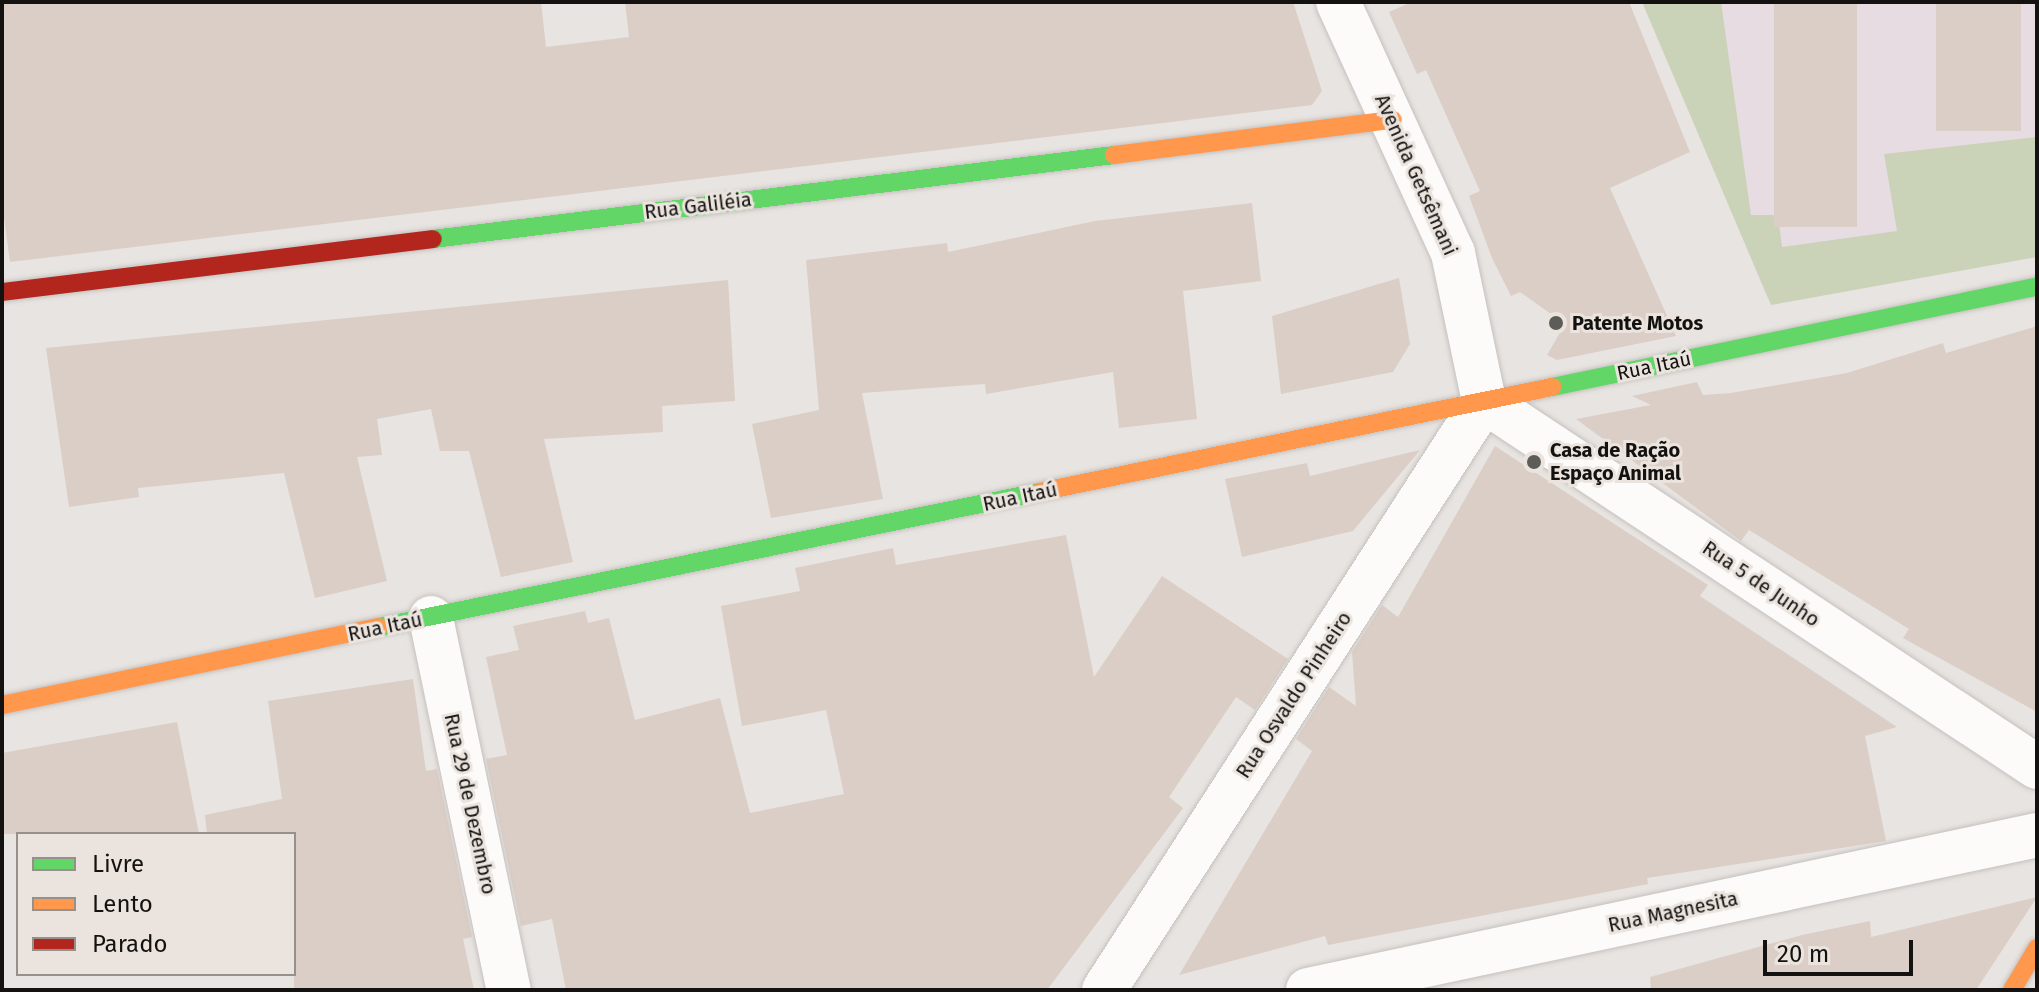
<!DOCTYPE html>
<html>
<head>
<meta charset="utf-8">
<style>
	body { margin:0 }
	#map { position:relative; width:2039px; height:992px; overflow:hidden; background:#e8e4e1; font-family:"Fira Sans",sans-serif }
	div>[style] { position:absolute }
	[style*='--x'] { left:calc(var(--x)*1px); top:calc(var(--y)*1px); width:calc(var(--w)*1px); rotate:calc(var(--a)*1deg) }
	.education>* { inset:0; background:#e8dce3 }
	.green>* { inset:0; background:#cad3b8 }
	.building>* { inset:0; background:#dbcec6; transform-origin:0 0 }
	.roads { filter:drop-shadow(0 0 2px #c4c1be) drop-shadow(0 0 2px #c4c1be) }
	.street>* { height:44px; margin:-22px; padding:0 22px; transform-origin:22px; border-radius:22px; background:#fcfbfa }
	.fast>* { height:18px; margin:-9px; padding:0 9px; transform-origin:9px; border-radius:9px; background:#63d668 }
	.slow>* { height:18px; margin:-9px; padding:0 9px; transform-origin:9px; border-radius:9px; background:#ff974d }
	.jam>* { height:18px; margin:-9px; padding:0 9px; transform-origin:9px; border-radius:9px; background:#b3261e }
	.dots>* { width:22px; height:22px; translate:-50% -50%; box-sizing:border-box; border:4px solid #ebe4de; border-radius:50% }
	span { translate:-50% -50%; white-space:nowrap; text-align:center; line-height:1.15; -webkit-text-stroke:6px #ebe4de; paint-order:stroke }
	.street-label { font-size:20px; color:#141210 }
	.poi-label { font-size:20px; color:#141210; font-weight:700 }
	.left { translate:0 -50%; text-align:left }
	.frame { position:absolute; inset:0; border:4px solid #141210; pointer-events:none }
	.legend { position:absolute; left:16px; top:832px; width:280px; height:144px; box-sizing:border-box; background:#ebe4de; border:2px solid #95908c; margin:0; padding:10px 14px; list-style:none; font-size:24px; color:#141210 }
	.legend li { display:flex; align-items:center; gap:16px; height:40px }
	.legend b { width:40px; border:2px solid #95908c }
	.scale { position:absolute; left:1763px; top:940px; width:150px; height:36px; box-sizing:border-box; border:4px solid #141210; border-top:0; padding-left:10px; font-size:24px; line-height:28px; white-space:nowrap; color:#141210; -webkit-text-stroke:6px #ebe4de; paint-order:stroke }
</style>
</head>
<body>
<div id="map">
	<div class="education">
		<div style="clip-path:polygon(1646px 2px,2037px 2px,2037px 250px,1765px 293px)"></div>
	</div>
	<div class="green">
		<div style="clip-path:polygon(1642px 2px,1721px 2px,1751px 215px,1778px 215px,1782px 247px,1897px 231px,1884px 154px,2037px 137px,2037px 257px,1771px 305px)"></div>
	</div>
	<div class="building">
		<div style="clip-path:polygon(2px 2px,541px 2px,546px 47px,629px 37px,625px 2px,1293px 2px,1322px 91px,1312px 105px,10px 262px,2px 202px)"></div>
		<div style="clip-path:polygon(1412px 2px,1629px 2px,1690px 152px,1610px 188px,1676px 336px,1557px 360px,1547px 355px,1565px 324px,1520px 292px,1511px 296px,1492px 258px,1469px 196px,1480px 191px,1426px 70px,1417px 74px,1389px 12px)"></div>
		<div style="left:1774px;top:2px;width:83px;height:225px"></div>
		<div style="left:1936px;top:2px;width:85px;height:129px"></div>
		<div style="clip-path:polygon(1252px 203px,1261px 281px,1183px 291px,1197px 419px,1119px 428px,1113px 372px,986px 394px,985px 384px,862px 393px,883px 499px,771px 518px,752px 424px,819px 410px,806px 260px,947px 243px,948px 252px,1095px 221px)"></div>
		<div style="clip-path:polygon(1399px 278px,1410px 344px,1393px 372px,1281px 394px,1272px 316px)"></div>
		<div style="clip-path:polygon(728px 280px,735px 401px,662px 406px,663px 432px,544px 439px,573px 562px,501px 577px,469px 451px,440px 451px,431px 409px,377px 419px,382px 455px,357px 457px,387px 581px,315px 598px,284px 473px,138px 488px,139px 497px,69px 507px,46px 348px)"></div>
		<div style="clip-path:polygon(2037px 326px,2037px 712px,1903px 638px,1909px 629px,1749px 530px,1741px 541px,1576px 419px,1651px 405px,1632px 396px,1697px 382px,1703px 395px,1731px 393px,1847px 373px,1943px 343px,1946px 353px)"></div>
		<div style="clip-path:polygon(1495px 446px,1708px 585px,1700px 596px,1897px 727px,1865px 736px,1886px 841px,1647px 878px,1648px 884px,1328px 945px,1325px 936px,1179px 975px,1312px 751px,1296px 739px,1329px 687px,1356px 706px,1352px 652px,1382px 605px,1398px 617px)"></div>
		<div style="clip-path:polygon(1420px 450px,1353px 531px,1242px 557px,1225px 479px,1307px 463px,1310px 476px)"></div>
		<div style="clip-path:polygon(1066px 535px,1094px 677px,1162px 576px,1288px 659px,1255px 710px,1236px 697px,1169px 797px,1183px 808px,1047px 990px,566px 990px,552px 919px,521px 926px,486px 759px,507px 755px,486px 657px,519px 650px,513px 626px,585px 611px,588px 623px,609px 618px,635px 720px,720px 698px,750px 813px,844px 794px,826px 710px,742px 726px,721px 606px,800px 591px,795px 568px,893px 548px,896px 565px)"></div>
		<div style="clip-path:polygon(413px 679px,426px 771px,437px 769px,472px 937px,463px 939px,474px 990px,294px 990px,294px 834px,207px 834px,205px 815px,282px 799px,268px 701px)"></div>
		<div style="clip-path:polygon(177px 722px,199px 834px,2px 834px,2px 753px)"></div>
		<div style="clip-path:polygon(2037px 897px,1976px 990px,1651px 990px,1650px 977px,1802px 935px,1870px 921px,1871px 937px)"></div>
	</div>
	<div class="roads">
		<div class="street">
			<div style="--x:1338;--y:2;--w:276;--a:65.4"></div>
			<div style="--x:1453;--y:253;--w:151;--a:78.2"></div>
			<div style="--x:1484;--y:401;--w:663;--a:33.5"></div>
			<div style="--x:431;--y:618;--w:380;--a:78.2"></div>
			<div style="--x:1104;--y:990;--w:701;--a:-57.17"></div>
			<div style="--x:1308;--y:990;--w:745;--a:-12"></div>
		</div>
		<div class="fast">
			<div style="--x:433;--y:239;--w:686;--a:-7.03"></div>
			<div style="--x:1552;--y:387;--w:495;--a:-11.7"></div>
			<div style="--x:379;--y:627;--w:674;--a:-11.56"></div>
		</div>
		<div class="slow">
			<div style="--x:1114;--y:155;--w:281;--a:-7.2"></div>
			<div style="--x:1039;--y:492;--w:524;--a:-11.57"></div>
			<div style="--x:2;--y:705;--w:385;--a:-11.7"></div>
			<div style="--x:2012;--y:990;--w:49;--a:-59.2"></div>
		</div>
		<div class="jam">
			<div style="--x:2;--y:292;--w:434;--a:-7"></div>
		</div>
	</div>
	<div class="dots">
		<div style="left:1556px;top:323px;background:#5e5c59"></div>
		<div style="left:1534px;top:462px;background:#5e5c59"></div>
	</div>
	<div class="street-label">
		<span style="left:1416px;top:175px;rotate:66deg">Avenida Getsêmani</span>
		<span style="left:698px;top:206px;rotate:-7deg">Rua Galiléia</span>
		<span style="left:1654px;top:366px;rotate:-12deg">Rua Itaú</span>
		<span style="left:1020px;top:497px;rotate:-12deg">Rua Itaú</span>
		<span style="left:1761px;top:584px;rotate:34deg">Rua 5 de Junho</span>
		<span style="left:385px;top:627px;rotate:-12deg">Rua Itaú</span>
		<span style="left:1294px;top:695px;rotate:-57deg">Rua Osvaldo Pinheiro</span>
		<span style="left:470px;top:804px;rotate:78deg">Rua 29 de Dezembro</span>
		<span style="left:1673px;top:912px;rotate:-12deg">Rua Magnesita</span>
	</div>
	<div class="poi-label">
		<span class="left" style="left:1572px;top:323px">Patente Motos</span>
		<span class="left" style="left:1550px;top:462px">Casa de Ração<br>Espaço Animal</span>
	</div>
	<div class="frame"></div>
	<ul class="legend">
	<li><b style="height:10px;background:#63d668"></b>Livre</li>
	<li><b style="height:10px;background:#ff974d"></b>Lento</li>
	<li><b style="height:10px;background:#b3261e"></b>Parado</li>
	</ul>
	<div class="scale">20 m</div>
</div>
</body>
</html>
